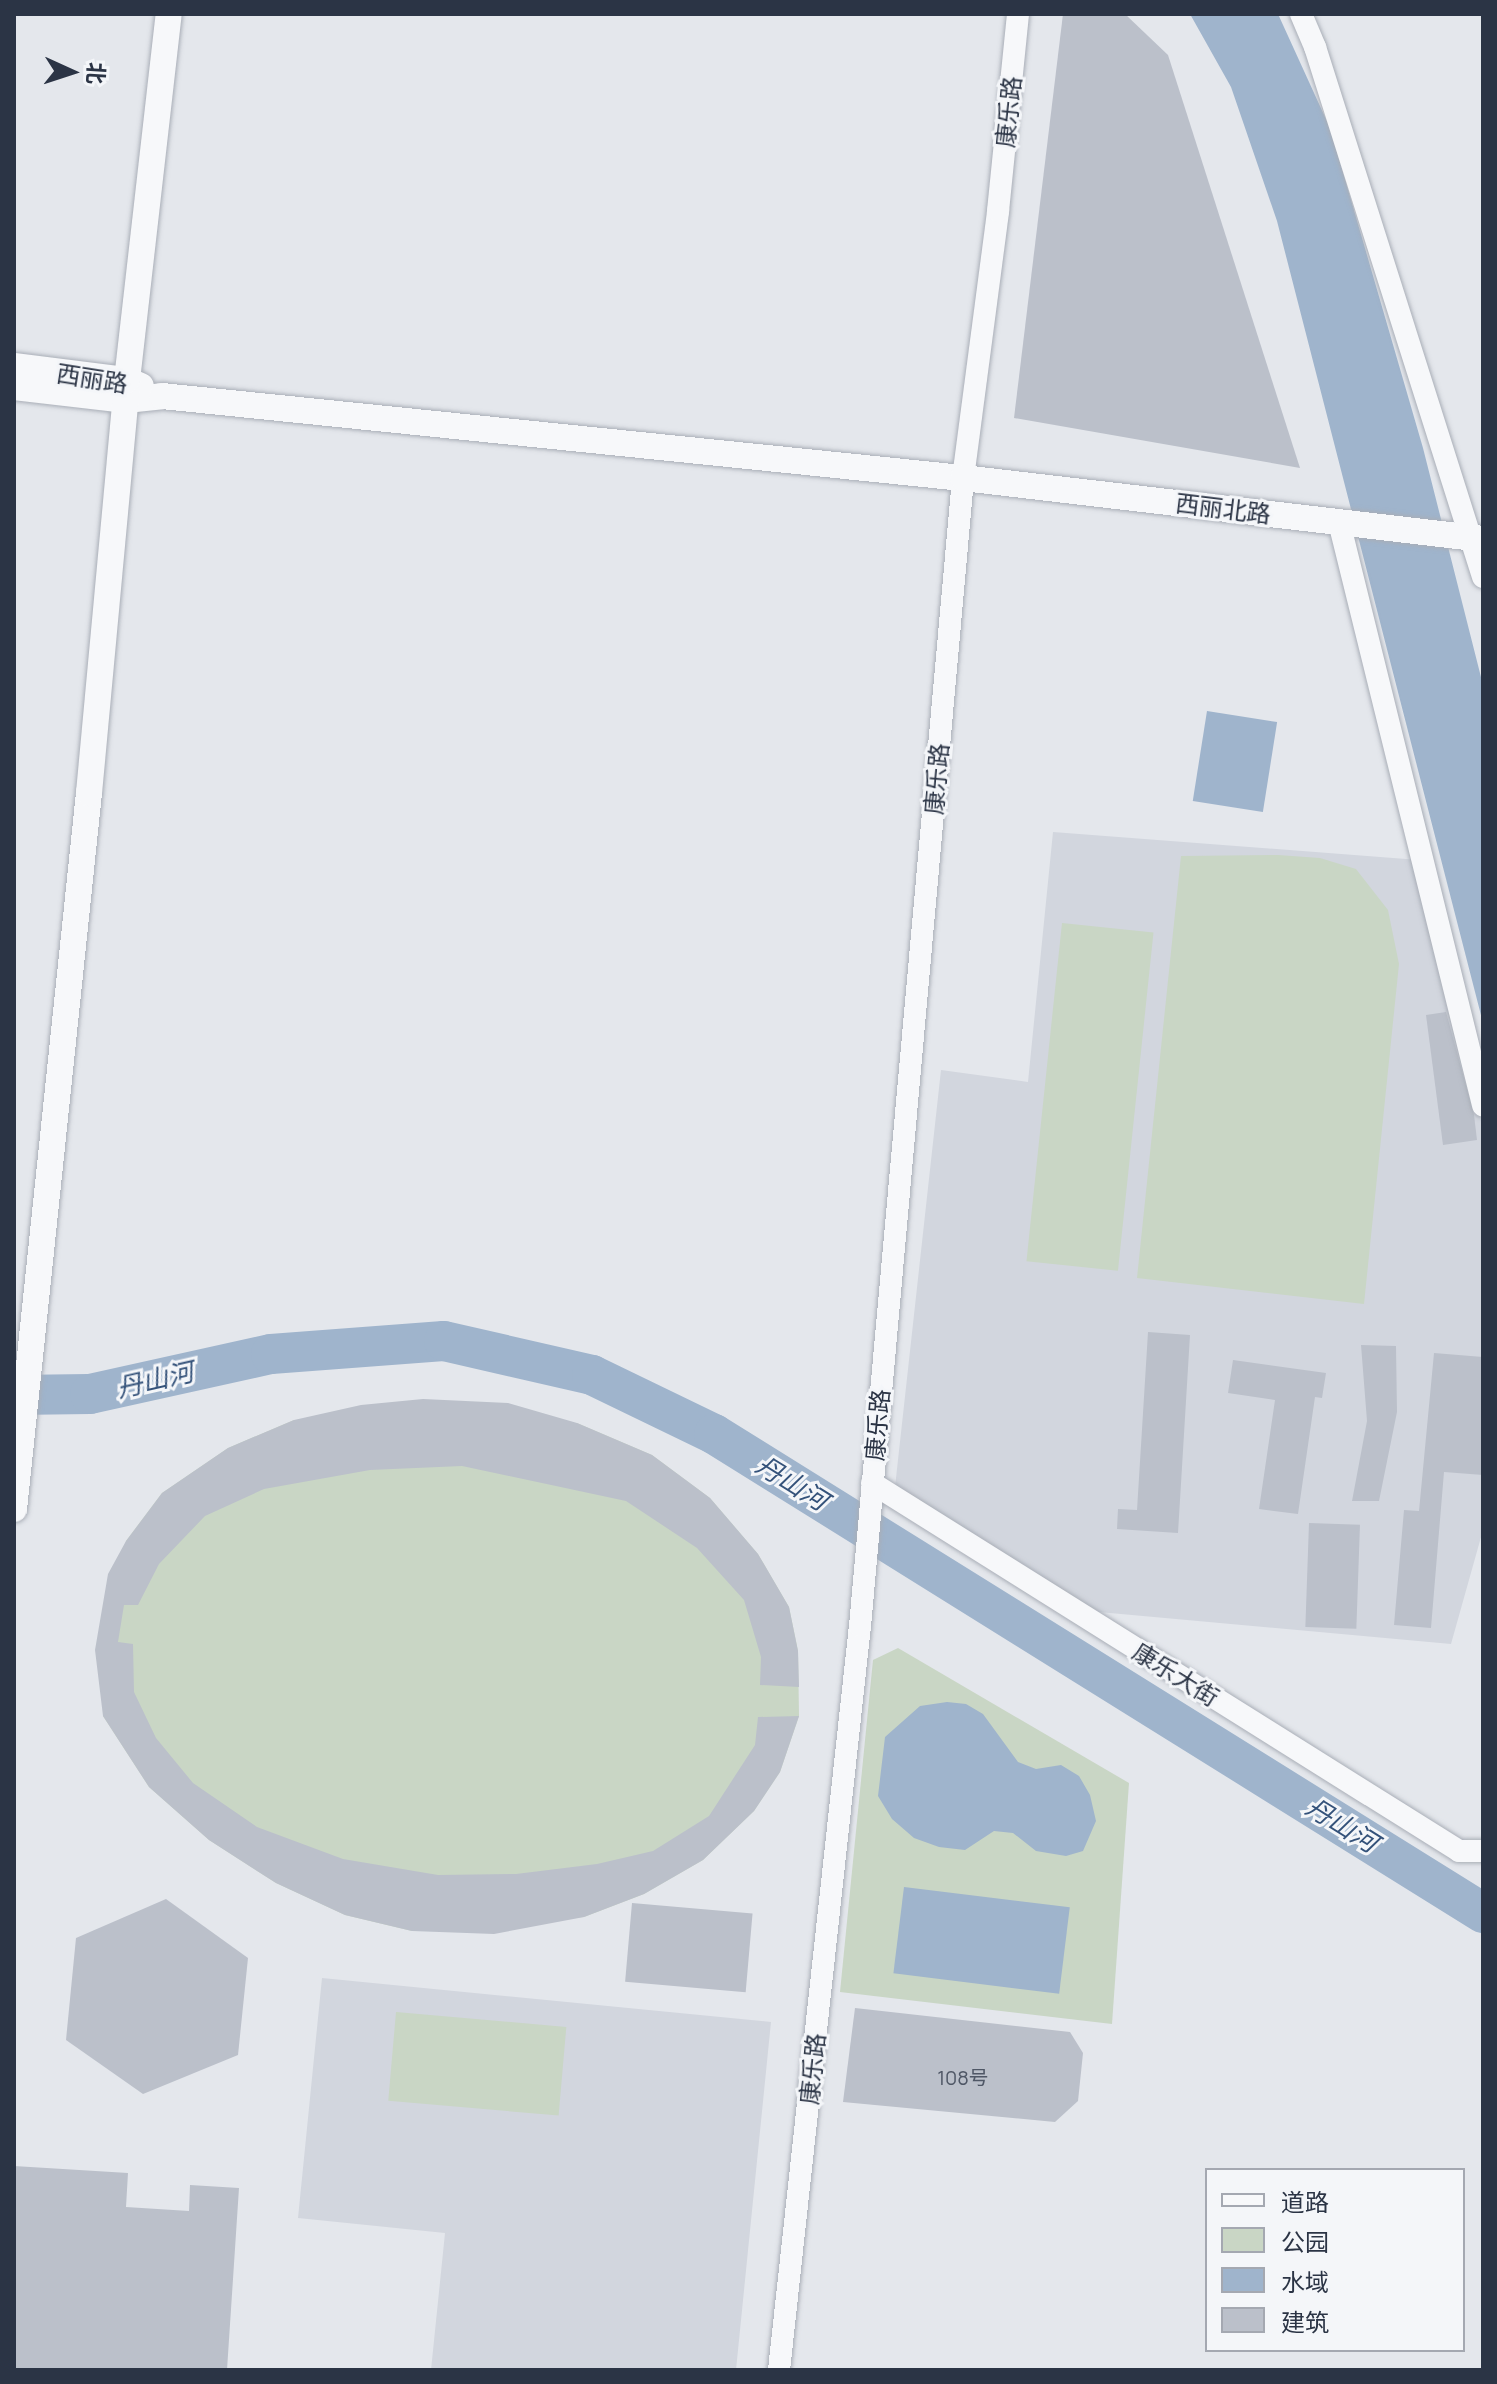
<!DOCTYPE html>
<html>
<head>
<meta charset="utf-8">
<style>
	body { margin:0 }
	#map { position:relative; width:1497px; height:2384px; overflow:hidden; background:#e4e7ec; font-family:Manrope,"Noto Sans SC",sans-serif }
	div>[style] { position:absolute }
	[style*='--x'] { left:calc(var(--x)*1px); top:calc(var(--y)*1px); width:calc(var(--w)*1px); rotate:calc(var(--a)*1deg) }
	.built>* { inset:0; background:#d2d6de }
	.green>* { inset:0; background:#c9d6c5; transform-origin:0 0 }
	.water>* { inset:0; background:#9fb4cc; transform-origin:0 0 }
	.river>* { height:40px; margin:-20px; padding:0 20px; transform-origin:20px; border-radius:20px; background:#9fb4cc }
	.building>* { inset:0; background:#bbc0ca; transform-origin:0 0 }
	.roads { filter:drop-shadow(0 0 2px #a9aeb7) drop-shadow(0 0 2px #a9aeb7) }
	.minor>* { height:22px; margin:-11px; padding:0 11px; transform-origin:11px; border-radius:11px; background:#f7f8fa }
	.tertiary>* { height:26px; margin:-13px; padding:0 13px; transform-origin:13px; border-radius:13px; background:#f7f8fa }
	span { translate:-50% -50%; white-space:nowrap; text-align:center; line-height:1.15; -webkit-text-stroke:6px #f4f6f9; paint-order:stroke }
	.number-label { font-size:20px; color:#4f5766 }
	.number-label span { -webkit-text-stroke-width:0 }
	.street-label { font-size:24px; color:#2b3445 }
	.water-label { font-size:26px; color:#34527a; font-style:italic }
	.frame { position:absolute; inset:0; border:16px solid #2b3445; pointer-events:none }
	.legend { position:absolute; left:1205px; top:2168px; width:260px; height:184px; box-sizing:border-box; background:#f4f6f9; border:2px solid #a4a8b1; margin:0; padding:10px 14px; list-style:none; font-size:24px; color:#2b3445 }
	.legend li { display:flex; align-items:center; gap:16px; height:40px }
	.legend b { width:40px; border:2px solid #a4a8b1 }
	.north { position:absolute; left:32px; top:32px; width:80px; height:80px; -webkit-text-stroke:6px #f4f6f9; paint-order:stroke; rotate:93deg; font-size:22px; font-weight:700; line-height:32px; text-align:center; color:#2b3445 }
	.north::after { content:''; display:block; margin:auto; width:28px; height:36px; background:#2b3445; clip-path:polygon(50% 0,100% 100%,50% 72%,0 100%) }
</style>
</head>
<body>
<div id="map">
	<div class="built">
		<div style="clip-path:polygon(1053px 832px,1419px 860px,1483px 1128px,1483px 1530px,1451px 1644px,1088px 1611px,895px 1487px,941px 1070px,1028px 1082px)"></div>
		<div style="clip-path:polygon(322px 1978px,771px 2022px,736px 2370px,431px 2370px,445px 2233px,298px 2218px)"></div>
	</div>
	<div class="green">
		<div style="clip-path:polygon(1278px 855px,1320px 858px,1356px 869px,1388px 910px,1399px 964px,1364px 1304px,1137px 1278px,1181px 856px)"></div>
		<div style="left:1062px;top:923px;width:92px;height:340px;rotate:6deg"></div>
		<div style="clip-path:polygon(294px 1420px,577px 1423px,652px 1455px,710px 1498px,758px 1554px,789px 1607px,798px 1651px,799px 1716px,780px 1772px,754px 1811px,703px 1860px,644px 1894px,584px 1917px,412px 1931px,345px 1915px,276px 1883px,209px 1840px,149px 1787px,103px 1716px,126px 1541px,162px 1493px,228px 1448px)"></div>
		<div style="clip-path:polygon(898px 1648px,1129px 1783px,1112px 2024px,840px 1992px,873px 1660px)"></div>
		<div style="left:396px;top:2012px;width:171px;height:89px;rotate:5deg"></div>
	</div>
	<div class="water">
		<div style="clip-path:polygon(1190px 14px,1278px 14px,1330px 128px,1349px 193px,1423px 448px,1483px 685px,1483px 1023px,1277px 221px,1231px 87px)"></div>
		<div style="left:1207px;top:711px;width:71px;height:91px;rotate:9deg"></div>
		<div style="clip-path:polygon(947px 1702px,966px 1704px,983px 1714px,1018px 1762px,1036px 1769px,1061px 1765px,1079px 1776px,1090px 1795px,1096px 1821px,1083px 1851px,1066px 1856px,1036px 1851px,1013px 1833px,994px 1831px,965px 1850px,939px 1847px,914px 1838px,892px 1819px,878px 1796px,885px 1737px,920px 1706px)"></div>
		<div style="left:904px;top:1887px;width:167px;height:87px;rotate:7deg"></div>
	</div>
	<div class="river">
		<div style="--x:14;--y:1395;--w:76;--a:-0.8"></div>
		<div style="--x:90;--y:1394;--w:185;--a:-12.5"></div>
		<div style="--x:271;--y:1354;--w:173;--a:-4.3"></div>
		<div style="--x:444;--y:1341;--w:152;--a:12.9"></div>
		<div style="--x:592;--y:1375;--w:136;--a:25.8"></div>
		<div style="--x:714;--y:1434;--w:906;--a:31.92"></div>
	</div>
	<div class="building">
		<div style="clip-path:polygon(1063px 14px,1125px 14px,1168px 55px,1300px 468px,1014px 418px)"></div>
		<div style="clip-path:polygon(1446px 1012px,1474px 1115px,1477px 1140px,1443px 1145px,1426px 1015px)"></div>
		<div style="clip-path:polygon(1148px 1332px,1190px 1335px,1178px 1533px,1117px 1529px,1118px 1509px,1137px 1510px)"></div>
		<div style="clip-path:polygon(1361px 1345px,1396px 1346px,1397px 1412px,1379px 1501px,1352px 1501px,1367px 1421px)"></div>
		<div style="clip-path:polygon(1434px 1353px,1483px 1357px,1483px 1475px,1444px 1472px,1431px 1628px,1394px 1625px,1404px 1510px,1419px 1511px)"></div>
		<div style="clip-path:polygon(1233px 1360px,1326px 1373px,1322px 1398px,1315px 1397px,1298px 1514px,1259px 1509px,1275px 1400px,1228px 1393px)"></div>
		<div style="clip-path:polygon(423px 1399px,508px 1403px,577px 1423px,652px 1455px,710px 1498px,758px 1554px,789px 1607px,798px 1651px,799px 1687px,760px 1685px,761px 1657px,744px 1600px,697px 1548px,626px 1501px,462px 1466px,370px 1470px,264px 1489px,205px 1516px,159px 1564px,138px 1605px,124px 1605px,118px 1642px,133px 1644px,134px 1692px,156px 1738px,193px 1783px,257px 1827px,343px 1859px,438px 1875px,516px 1874px,597px 1864px,653px 1851px,709px 1816px,755px 1745px,758px 1717px,799px 1716px,780px 1772px,754px 1811px,703px 1860px,644px 1894px,584px 1917px,494px 1934px,412px 1931px,345px 1915px,276px 1883px,209px 1840px,149px 1787px,103px 1716px,95px 1650px,108px 1574px,126px 1541px,162px 1493px,228px 1448px,294px 1420px,361px 1405px)"></div>
		<div style="left:1309px;top:1523px;width:51px;height:104px;rotate:2deg"></div>
		<div style="clip-path:polygon(166px 1899px,248px 1958px,238px 2055px,143px 2094px,66px 2040px,76px 1938px)"></div>
		<div style="left:632px;top:1903px;width:121px;height:79px;rotate:5deg"></div>
		<div style="clip-path:polygon(855px 2008px,1070px 2032px,1083px 2053px,1078px 2101px,1055px 2122px,843px 2102px)"></div>
		<div style="clip-path:polygon(14px 2166px,128px 2173px,126px 2207px,189px 2211px,190px 2185px,239px 2188px,227px 2370px,14px 2370px)"></div>
	</div>
	<div class="roads">
		<div class="minor">
			<div style="--x:1301;--y:14;--w:36;--a:67"></div>
			<div style="--x:1315;--y:47;--w:556;--a:72.41"></div>
			<div style="--x:1339;--y:522;--w:601;--a:76.13"></div>
			<div style="--x:872;--y:1483;--w:693;--a:32.08"></div>
			<div style="--x:1459;--y:1851;--w:24;--a:0"></div>
			<div style="--x:779;--y:2370;--w:748;--a:-83.79"></div>
			<div style="--x:860;--y:1626;--w:1153;--a:-84.87"></div>
			<div style="--x:963;--y:478;--w:269;--a:-82.5"></div>
			<div style="--x:998;--y:211;--w:198;--a:-84.2"></div>
		</div>
		<div class="tertiary">
			<div style="--x:14;--y:366;--w:114;--a:7.1"></div>
			<div style="--x:127;--y:380;--w:15;--a:23"></div>
			<div style="--x:14;--y:387;--w:113;--a:6.6"></div>
			<div style="--x:126;--y:400;--w:36;--a:-6"></div>
			<div style="--x:162;--y:396;--w:805;--a:5.85"></div>
			<div style="--x:963;--y:478;--w:524;--a:6.69"></div>
			<div style="--x:14;--y:1509;--w:720;--a:-84.02"></div>
			<div style="--x:89;--y:793;--w:415;--a:-84.7"></div>
			<div style="--x:127;--y:380;--w:368;--a:-83.5"></div>
		</div>
	</div>
	<div class="number-label">
		<span style="left:963px;top:2077px">108号</span>
	</div>
	<div class="street-label">
		<span style="left:1008px;top:112px;rotate:-84deg">康乐路</span>
		<span style="left:92px;top:378px;rotate:9deg">西丽路</span>
		<span style="left:1223px;top:508px;rotate:7deg">西丽北路</span>
		<span style="left:936px;top:779px;rotate:-85deg">康乐路</span>
		<span style="left:877px;top:1425px;rotate:-85deg">康乐路</span>
		<span style="left:1176px;top:1674px;rotate:32deg">康乐大街</span>
		<span style="left:812px;top:2069px;rotate:-84deg">康乐路</span>
	</div>
	<div class="water-label">
		<span style="left:155px;top:1380px;rotate:-13deg">丹山河</span>
		<span style="left:792px;top:1483px;rotate:32deg">丹山河</span>
		<span style="left:1342px;top:1825px;rotate:32deg">丹山河</span>
	</div>
	<div class="frame"></div>
	<ul class="legend">
	<li><b style="height:10px;background:#f7f8fa"></b>道路</li>
	<li><b style="height:22px;background:#c9d6c5"></b>公园</li>
	<li><b style="height:22px;background:#9fb4cc"></b>水域</li>
	<li><b style="height:22px;background:#bbc0ca"></b>建筑</li>
	</ul>
	<div class="north">北</div>
</div>
</body>
</html>
